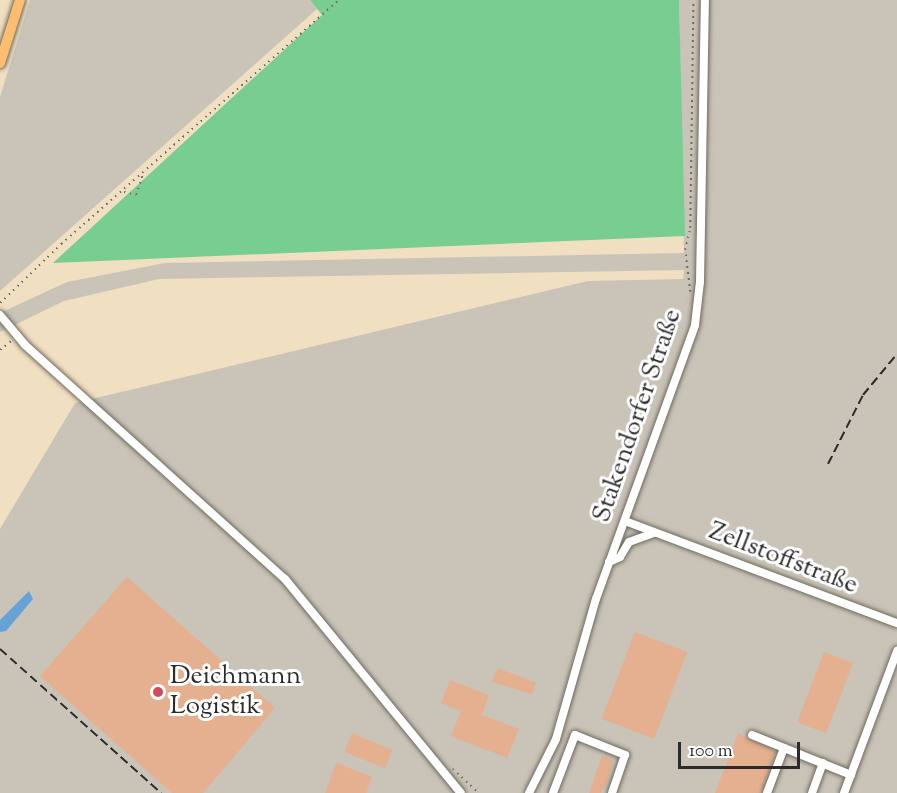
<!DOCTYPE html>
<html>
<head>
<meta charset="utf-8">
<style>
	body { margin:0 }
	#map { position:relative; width:897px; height:793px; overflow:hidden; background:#f0dfc0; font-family:"Sorts Mill Goudy",serif }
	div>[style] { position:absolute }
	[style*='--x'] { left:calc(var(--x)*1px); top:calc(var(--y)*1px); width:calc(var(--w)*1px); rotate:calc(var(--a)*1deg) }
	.industrial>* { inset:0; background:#c9c3b8 }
	.green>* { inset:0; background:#78cd90 }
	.water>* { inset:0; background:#65a3d7 }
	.building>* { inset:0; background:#e4b08f; transform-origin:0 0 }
	.path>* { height:1.5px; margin-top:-0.75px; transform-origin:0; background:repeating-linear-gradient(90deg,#706a5f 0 1.5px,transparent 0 6px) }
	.roads { filter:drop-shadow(0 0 2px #706a5f) drop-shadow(0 0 2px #706a5f) }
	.minor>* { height:8px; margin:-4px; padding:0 4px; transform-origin:4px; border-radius:4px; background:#fff }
	.major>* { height:10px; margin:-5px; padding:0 5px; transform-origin:5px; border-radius:5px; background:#fcbd6f }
	.rail>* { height:2px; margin-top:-1px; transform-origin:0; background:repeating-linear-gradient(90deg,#2b2b2b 0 9px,transparent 0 13.5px) }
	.dots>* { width:16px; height:16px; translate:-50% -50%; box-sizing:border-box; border:3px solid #fff; border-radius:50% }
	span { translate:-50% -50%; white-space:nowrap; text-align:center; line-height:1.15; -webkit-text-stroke:6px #fff; paint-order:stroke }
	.street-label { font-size:26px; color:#2b2b2b }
	.poi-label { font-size:26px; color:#2b2b2b }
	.left { translate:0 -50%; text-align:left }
	.scale { position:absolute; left:678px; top:742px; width:122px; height:27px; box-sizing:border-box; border:3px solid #2b2b2b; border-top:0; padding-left:8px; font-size:18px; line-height:21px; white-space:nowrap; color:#2b2b2b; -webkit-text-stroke:4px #fff; paint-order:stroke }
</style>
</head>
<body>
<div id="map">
	<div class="industrial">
		<div style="clip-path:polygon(30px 0,310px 0,317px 9px,0 291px,0 97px)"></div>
		<div style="clip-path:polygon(679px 0,897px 0,897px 793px,0 793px,0 529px,75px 403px,588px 281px,683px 279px,684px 270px,159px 279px,64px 301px,0 332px,0 313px,67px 282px,165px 263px,684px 253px)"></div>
	</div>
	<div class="green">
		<div style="clip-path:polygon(310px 0,679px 0,685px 236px,53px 263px,322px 15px)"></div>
	</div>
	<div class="water">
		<div style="clip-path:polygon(29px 591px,33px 599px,6px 631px,0 632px,0 620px)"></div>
	</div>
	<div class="building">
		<div style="clip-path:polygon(127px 577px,275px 708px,203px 793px,172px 793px,40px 676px)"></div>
		<div style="left:635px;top:632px;width:56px;height:93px;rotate:21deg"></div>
		<div style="left:824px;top:652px;width:31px;height:75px;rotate:21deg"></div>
		<div style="clip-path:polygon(498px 668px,536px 683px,532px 694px,492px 682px)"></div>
		<div style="clip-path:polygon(450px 680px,489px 695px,482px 715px,519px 729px,507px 758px,451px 736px,461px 711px,441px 703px)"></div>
		<div style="left:352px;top:733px;width:44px;height:20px;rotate:23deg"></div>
		<div style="clip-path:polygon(738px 733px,776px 752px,761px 793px,715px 793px)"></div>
		<div style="clip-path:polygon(602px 756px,613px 760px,608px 780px,601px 793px,589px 793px)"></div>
		<div style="clip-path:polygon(336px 763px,372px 777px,366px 793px,325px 793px)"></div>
	</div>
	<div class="path">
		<div style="--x:124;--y:192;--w:12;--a:14"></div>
		<div style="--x:136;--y:195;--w:20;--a:-72"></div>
		<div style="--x:690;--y:292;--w:42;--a:-96.8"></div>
		<div style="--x:685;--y:250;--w:23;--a:-77"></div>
		<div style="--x:690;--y:228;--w:228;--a:-89.2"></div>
		<div style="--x:0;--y:303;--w:85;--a:-44"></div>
		<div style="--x:61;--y:244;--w:370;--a:-41.3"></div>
		<div style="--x:0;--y:350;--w:14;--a:-39"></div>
		<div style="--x:453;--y:769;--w:35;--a:43"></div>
	</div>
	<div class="roads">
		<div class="minor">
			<div style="--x:0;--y:315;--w:39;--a:50"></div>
			<div style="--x:25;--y:345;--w:350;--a:42"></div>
			<div style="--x:285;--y:579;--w:277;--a:50.6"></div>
			<div style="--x:625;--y:521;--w:290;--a:20.6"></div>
			<div style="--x:609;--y:562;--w:12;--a:-24"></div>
			<div style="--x:620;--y:557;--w:17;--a:-59"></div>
			<div style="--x:629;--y:542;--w:27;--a:-20"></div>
			<div style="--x:752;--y:735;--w:107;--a:22"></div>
			<div style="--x:529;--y:793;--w:60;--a:-63.4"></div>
			<div style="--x:556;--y:739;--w:146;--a:-74.1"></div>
			<div style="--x:596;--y:599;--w:291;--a:-70.1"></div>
			<div style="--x:695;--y:325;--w:43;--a:-83.4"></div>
			<div style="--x:700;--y:282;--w:282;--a:-89"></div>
			<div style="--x:553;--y:793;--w:62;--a:-69.2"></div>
			<div style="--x:575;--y:735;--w:54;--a:21.8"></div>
			<div style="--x:625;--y:755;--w:40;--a:108.9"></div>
			<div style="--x:767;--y:793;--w:48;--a:-69.3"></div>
			<div style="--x:812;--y:793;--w:32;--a:-70"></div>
			<div style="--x:844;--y:793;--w:152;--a:-69.5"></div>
		</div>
		<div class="major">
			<div style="--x:0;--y:63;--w:66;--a:-72.4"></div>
		</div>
	</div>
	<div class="rail">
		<div style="--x:828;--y:464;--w:77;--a:-63.1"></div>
		<div style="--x:863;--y:395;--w:53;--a:-50.3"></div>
		<div style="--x:0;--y:649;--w:216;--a:41.8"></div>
	</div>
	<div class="dots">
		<div style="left:158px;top:692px;background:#d1495b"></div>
	</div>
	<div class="street-label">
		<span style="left:638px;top:416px;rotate:-71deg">Stakendorfer Straße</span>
		<span style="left:783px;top:559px;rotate:21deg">Zellstoffstraße</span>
	</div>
	<div class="poi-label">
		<span class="left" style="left:170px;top:692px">Deichmann<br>Logistik</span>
	</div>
	<div class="scale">100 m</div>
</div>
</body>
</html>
